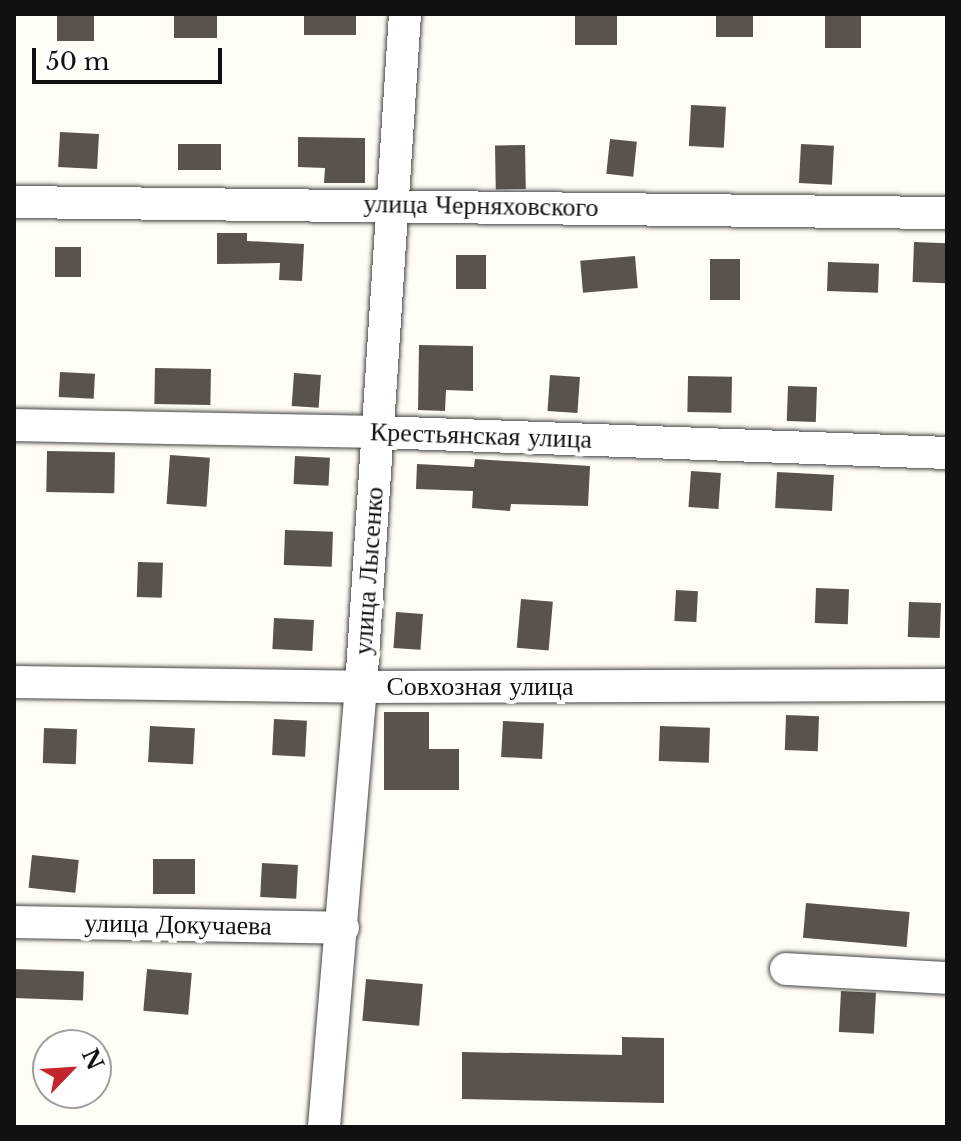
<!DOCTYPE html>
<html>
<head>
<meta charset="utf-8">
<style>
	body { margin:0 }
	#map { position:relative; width:961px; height:1141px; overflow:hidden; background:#fffdf5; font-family:"Libre Baskerville",serif }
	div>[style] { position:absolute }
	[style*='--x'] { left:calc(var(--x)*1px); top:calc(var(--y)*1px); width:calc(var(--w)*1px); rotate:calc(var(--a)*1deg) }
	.building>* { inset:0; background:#5a524d; transform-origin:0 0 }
	.roads { filter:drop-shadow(0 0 2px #444) drop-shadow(0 0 2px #444) }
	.minor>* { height:32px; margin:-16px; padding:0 16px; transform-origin:16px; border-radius:16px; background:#fff }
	span { translate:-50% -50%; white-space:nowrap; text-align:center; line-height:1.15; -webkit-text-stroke:8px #fff; paint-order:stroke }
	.street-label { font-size:26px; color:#111 }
	.frame { position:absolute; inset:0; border:16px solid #111; pointer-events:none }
	.north { position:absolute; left:32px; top:1029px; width:80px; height:80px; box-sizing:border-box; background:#fff; border:2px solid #a0a0a0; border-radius:50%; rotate:65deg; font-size:22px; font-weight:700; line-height:32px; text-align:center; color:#111 }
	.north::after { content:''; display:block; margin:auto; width:28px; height:36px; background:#c4262e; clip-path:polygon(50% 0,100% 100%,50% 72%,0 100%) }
	.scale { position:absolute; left:32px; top:48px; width:190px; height:36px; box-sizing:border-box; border:4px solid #111; border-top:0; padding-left:10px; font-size:24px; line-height:28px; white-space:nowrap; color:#111; -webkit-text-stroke:6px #fff; paint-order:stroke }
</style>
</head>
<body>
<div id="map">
	<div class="building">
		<div style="left:57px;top:14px;width:37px;height:27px"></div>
		<div style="left:174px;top:14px;width:43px;height:24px"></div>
		<div style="left:304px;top:14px;width:52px;height:21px"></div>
		<div style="left:575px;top:14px;width:42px;height:31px"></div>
		<div style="left:716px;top:14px;width:37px;height:23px"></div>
		<div style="left:825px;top:14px;width:36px;height:34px"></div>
		<div style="left:691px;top:105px;width:35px;height:41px;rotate:3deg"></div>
		<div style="left:60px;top:132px;width:39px;height:35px;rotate:3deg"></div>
		<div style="clip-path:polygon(298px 137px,365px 138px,365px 183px,324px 183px,325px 168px,298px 167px)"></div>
		<div style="left:610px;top:139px;width:27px;height:35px;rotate:6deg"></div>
		<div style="left:178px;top:144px;width:43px;height:26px"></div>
		<div style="left:801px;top:144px;width:33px;height:39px;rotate:3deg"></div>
		<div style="left:525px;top:145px;width:44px;height:30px;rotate:89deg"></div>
		<div style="clip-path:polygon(217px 233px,247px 233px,247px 241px,304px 244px,302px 281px,279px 280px,280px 263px,217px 264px)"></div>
		<div style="left:914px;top:242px;width:33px;height:40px;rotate:2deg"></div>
		<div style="left:55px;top:247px;width:26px;height:30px"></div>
		<div style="left:456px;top:255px;width:30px;height:34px"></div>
		<div style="left:635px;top:256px;width:32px;height:55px;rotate:85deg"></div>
		<div style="left:710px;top:259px;width:30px;height:41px"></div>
		<div style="left:828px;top:262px;width:51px;height:29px;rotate:2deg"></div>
		<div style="clip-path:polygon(419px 345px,473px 346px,473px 391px,446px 390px,445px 411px,418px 410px)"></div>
		<div style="left:155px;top:368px;width:56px;height:36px;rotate:1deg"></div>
		<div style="left:60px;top:372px;width:35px;height:25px;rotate:3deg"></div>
		<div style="left:294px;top:373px;width:27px;height:33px;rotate:4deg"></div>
		<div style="left:550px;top:375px;width:30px;height:36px;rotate:4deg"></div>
		<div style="left:688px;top:376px;width:44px;height:36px;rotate:1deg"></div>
		<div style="left:788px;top:386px;width:29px;height:35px;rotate:2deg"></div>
		<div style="left:47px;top:451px;width:68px;height:41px;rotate:1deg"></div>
		<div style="left:170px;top:455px;width:40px;height:49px;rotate:4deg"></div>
		<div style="left:295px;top:456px;width:35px;height:28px;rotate:3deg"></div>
		<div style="clip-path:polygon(475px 459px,590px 466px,588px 506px,511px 504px,510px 511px,472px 508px,473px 491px,416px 489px,417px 464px,474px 467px)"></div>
		<div style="left:691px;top:471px;width:30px;height:36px;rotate:4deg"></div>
		<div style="left:777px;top:472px;width:57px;height:36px;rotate:3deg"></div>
		<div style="left:285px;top:530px;width:48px;height:35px;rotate:2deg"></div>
		<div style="left:138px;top:562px;width:25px;height:35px;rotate:2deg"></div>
		<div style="left:816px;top:588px;width:33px;height:35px;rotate:2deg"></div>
		<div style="left:676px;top:590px;width:22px;height:31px;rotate:3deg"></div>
		<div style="left:521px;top:599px;width:32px;height:49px;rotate:5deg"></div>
		<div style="left:909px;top:602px;width:32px;height:35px;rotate:2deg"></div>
		<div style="left:396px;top:612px;width:27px;height:36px;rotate:4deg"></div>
		<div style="left:274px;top:618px;width:40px;height:31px;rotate:3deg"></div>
		<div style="clip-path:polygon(384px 712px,429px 712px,429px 749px,459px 749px,459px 790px,384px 790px)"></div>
		<div style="left:786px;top:715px;width:33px;height:35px;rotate:2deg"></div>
		<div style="left:274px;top:719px;width:33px;height:36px;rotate:3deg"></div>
		<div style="left:503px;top:721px;width:41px;height:36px;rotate:3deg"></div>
		<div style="left:150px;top:726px;width:45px;height:36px;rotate:3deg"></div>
		<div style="left:660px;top:726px;width:50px;height:35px;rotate:2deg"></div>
		<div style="left:44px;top:728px;width:33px;height:35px;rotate:2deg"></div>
		<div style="left:32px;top:855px;width:47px;height:33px;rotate:6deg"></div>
		<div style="left:153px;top:859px;width:42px;height:35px"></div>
		<div style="left:262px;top:863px;width:36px;height:34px;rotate:3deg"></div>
		<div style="left:806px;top:903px;width:104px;height:35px;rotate:5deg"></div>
		<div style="left:15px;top:969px;width:69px;height:29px;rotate:2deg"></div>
		<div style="left:147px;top:969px;width:45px;height:42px;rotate:5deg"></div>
		<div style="left:366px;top:979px;width:57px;height:42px;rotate:5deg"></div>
		<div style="left:841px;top:991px;width:35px;height:41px;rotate:3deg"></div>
		<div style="clip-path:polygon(622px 1037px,664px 1038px,664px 1103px,462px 1099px,462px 1052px,622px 1055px)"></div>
	</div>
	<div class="roads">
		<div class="minor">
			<div style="--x:14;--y:202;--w:933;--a:0.68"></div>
			<div style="--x:14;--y:425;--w:364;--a:1.1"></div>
			<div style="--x:378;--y:432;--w:569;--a:2.11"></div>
			<div style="--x:14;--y:682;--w:347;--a:0.8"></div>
			<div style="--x:361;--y:687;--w:586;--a:-0.2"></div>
			<div style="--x:14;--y:922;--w:329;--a:1"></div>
			<div style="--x:786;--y:969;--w:161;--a:3.2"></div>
			<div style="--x:324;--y:1127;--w:442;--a:-85.2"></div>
			<div style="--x:361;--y:687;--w:674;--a:-86.26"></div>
		</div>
	</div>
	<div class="street-label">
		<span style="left:481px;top:206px;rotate:1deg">улица Черняховского</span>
		<span style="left:481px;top:436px;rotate:2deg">Крестьянская улица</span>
		<span style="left:369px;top:571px;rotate:-86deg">улица Лысенко</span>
		<span style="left:480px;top:687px">Совхозная улица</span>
		<span style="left:178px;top:925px;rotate:1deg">улица Докучаева</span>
	</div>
	<div class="frame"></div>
	<div class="north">N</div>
	<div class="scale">50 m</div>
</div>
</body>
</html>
